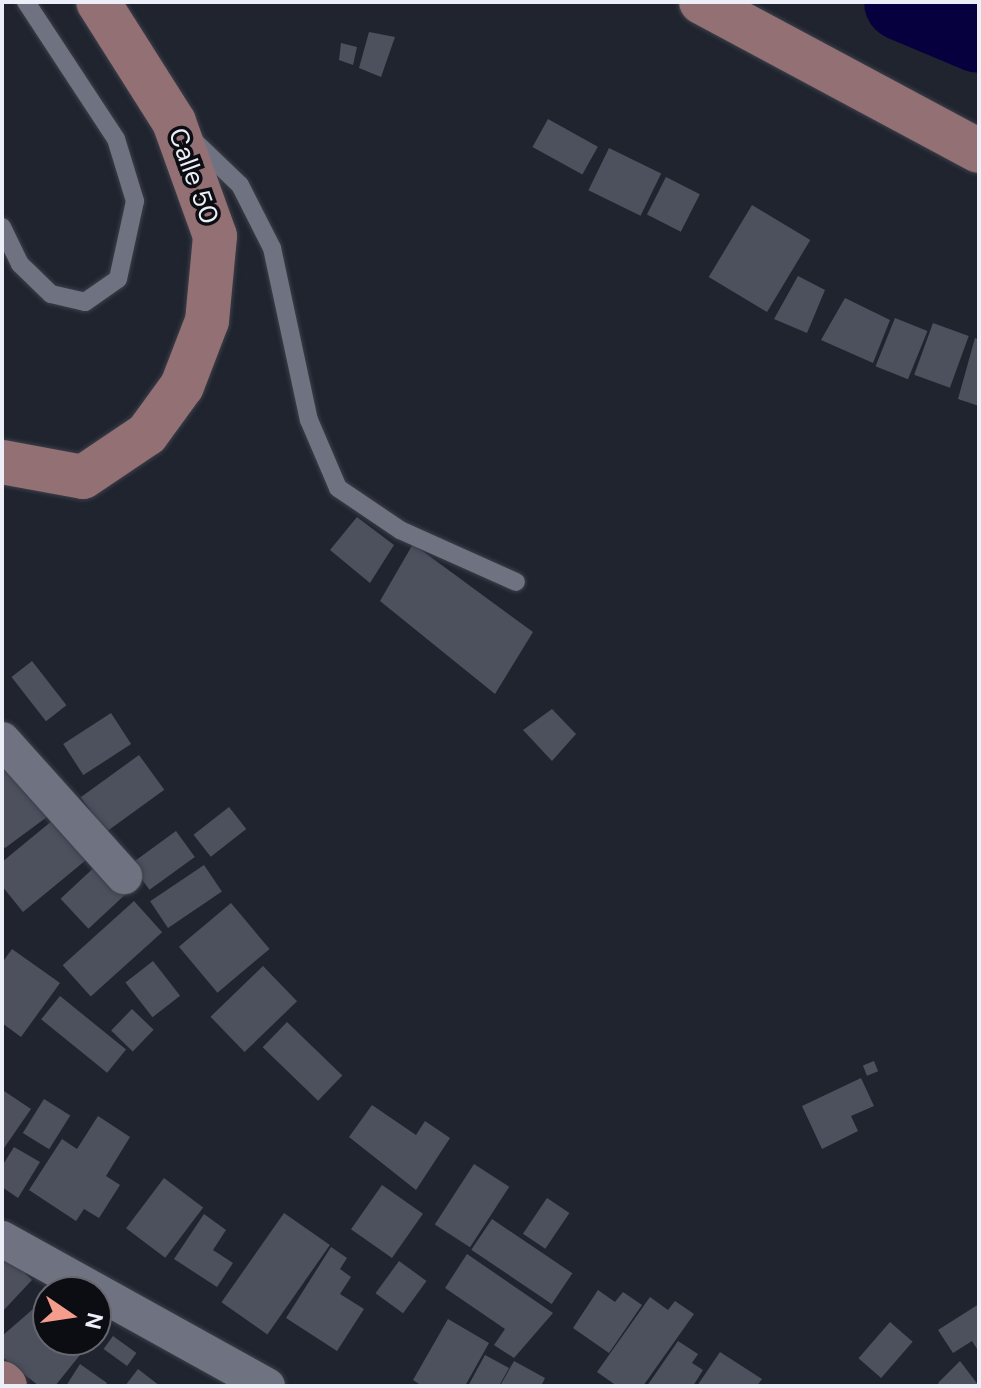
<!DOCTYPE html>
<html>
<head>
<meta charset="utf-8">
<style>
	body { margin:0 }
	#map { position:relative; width:981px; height:1388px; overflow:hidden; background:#20242f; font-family:"DM Sans",sans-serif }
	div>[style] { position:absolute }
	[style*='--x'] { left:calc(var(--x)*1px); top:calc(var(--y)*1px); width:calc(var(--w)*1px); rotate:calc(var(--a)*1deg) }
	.river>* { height:78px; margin:-39px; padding:0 39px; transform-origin:39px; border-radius:39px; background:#06003f }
	.building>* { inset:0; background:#4d515e; transform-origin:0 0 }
	.roads { filter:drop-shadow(0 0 2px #3c3f48) drop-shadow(0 0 2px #3c3f48) }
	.lane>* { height:18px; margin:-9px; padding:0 9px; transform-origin:9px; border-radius:9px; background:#6f7381 }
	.street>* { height:36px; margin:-18px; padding:0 18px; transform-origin:18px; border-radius:18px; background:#6f7381 }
	.secondary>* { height:44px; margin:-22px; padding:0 22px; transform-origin:22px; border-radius:22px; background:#927074 }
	span { translate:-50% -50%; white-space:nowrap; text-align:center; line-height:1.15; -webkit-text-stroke:7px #0c0d12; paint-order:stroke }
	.street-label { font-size:26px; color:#eceff7 }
	.frame { position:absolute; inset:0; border:4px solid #eceff7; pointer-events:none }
	.north { position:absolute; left:32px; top:1276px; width:80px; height:80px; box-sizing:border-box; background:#0c0d12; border:2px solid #66676e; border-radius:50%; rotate:103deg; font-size:22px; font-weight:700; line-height:32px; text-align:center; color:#eceff7 }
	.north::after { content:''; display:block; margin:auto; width:28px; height:36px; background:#f49d8c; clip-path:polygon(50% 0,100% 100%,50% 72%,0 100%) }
</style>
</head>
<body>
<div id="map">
	<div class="river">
		<div style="--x:903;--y:2;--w:82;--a:22.8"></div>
	</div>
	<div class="building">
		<div style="clip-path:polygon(369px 32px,395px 37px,381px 77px,359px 68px)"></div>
		<div style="clip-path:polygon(341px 43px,357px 47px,353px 65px,339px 60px)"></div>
		<div style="left:548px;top:119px;width:57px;height:32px;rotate:29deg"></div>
		<div style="left:609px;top:148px;width:58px;height:47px;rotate:26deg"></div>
		<div style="left:666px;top:177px;width:38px;height:42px;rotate:27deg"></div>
		<div style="left:752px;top:205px;width:68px;height:84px;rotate:31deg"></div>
		<div style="clip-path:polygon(798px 276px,825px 290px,807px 333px,774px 319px)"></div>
		<div style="clip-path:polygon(845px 298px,890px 320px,873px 363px,821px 340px)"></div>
		<div style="left:895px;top:318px;width:35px;height:52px;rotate:22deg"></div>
		<div style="left:933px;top:323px;width:38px;height:55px;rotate:20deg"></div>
		<div style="clip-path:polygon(975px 338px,979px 340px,979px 406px,958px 399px)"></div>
		<div style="clip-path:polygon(357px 517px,394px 545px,370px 583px,330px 550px)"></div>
		<div style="clip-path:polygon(413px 544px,533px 632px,495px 694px,380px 601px)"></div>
		<div style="left:32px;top:661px;width:56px;height:26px;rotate:52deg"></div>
		<div style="clip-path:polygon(552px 709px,576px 734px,552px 761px,523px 730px)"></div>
		<div style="left:111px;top:713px;width:37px;height:57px;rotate:57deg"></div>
		<div style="clip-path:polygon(2px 747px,51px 814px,5px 848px,2px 845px)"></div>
		<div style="left:139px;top:755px;width:43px;height:72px;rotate:54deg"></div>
		<div style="left:229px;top:807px;width:28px;height:45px;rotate:52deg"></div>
		<div style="clip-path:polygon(53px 820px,86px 860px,23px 912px,2px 886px,2px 862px)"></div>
		<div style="left:176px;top:831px;width:32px;height:56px;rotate:54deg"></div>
		<div style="left:100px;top:862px;width:41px;height:54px;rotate:47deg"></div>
		<div style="left:204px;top:865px;width:32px;height:65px;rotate:56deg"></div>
		<div style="left:134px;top:901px;width:42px;height:96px;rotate:48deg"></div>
		<div style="left:231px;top:903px;width:60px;height:68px;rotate:50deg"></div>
		<div style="clip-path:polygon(12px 949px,60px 983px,21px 1037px,2px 1023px,2px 963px)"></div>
		<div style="left:153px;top:961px;width:44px;height:35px;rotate:52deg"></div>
		<div style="left:263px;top:966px;width:49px;height:73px;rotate:46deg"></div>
		<div style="left:60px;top:996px;width:85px;height:30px;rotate:39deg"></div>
		<div style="left:132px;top:1009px;width:30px;height:30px;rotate:44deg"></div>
		<div style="left:287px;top:1022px;width:77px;height:35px;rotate:44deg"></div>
		<div style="left:874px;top:1061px;width:11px;height:12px;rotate:68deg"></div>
		<div style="clip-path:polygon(861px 1078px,874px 1106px,851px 1116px,858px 1131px,822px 1149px,802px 1106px)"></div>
		<div style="clip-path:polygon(4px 1091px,31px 1109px,2px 1151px,2px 1094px)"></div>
		<div style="left:44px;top:1099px;width:31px;height:40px;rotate:32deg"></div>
		<div style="clip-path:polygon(372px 1105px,416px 1135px,425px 1121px,450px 1138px,416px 1190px,349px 1137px)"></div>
		<div style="clip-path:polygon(98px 1116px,130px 1137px,106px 1176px,120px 1185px,99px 1218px,84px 1209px,76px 1221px,29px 1190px,62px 1139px,77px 1149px)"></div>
		<div style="clip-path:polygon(14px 1147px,40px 1162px,18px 1198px,2px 1187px,2px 1166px)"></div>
		<div style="left:474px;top:1164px;width:42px;height:72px;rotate:33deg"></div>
		<div style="left:164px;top:1178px;width:49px;height:63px;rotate:37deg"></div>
		<div style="left:382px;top:1185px;width:50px;height:54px;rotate:35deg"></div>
		<div style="left:547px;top:1198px;width:27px;height:43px;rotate:34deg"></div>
		<div style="left:284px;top:1213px;width:56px;height:109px;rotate:35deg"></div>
		<div style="clip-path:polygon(204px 1214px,226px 1230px,213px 1250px,233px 1263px,217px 1287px,174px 1259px)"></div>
		<div style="left:492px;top:1219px;width:97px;height:37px;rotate:34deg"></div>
		<div style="clip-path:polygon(331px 1247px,347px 1258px,340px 1269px,351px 1277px,340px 1294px,364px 1309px,337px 1351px,286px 1318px)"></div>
		<div style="clip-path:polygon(2px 1249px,27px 1260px,25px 1273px,32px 1280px,2px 1312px)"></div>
		<div style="clip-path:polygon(467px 1254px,553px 1313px,514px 1358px,494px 1345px,505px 1329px,445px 1288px)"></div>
		<div style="left:399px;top:1261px;width:34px;height:40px;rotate:36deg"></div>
		<div style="clip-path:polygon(598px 1290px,615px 1302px,623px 1292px,642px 1305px,609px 1353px,573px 1328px)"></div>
		<div style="clip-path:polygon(48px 1296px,48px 1340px,92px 1340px,55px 1386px,39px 1386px,2px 1357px,2px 1336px)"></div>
		<div style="clip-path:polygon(650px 1297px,668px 1310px,675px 1301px,694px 1314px,643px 1386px,617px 1386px,597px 1372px)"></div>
		<div style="clip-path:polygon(979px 1304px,979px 1352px,972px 1341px,953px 1353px,938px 1330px)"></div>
		<div style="clip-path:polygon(448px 1319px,489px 1343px,465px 1386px,422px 1386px,413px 1380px)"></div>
		<div style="left:890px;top:1322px;width:30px;height:48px;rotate:41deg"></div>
		<div style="left:113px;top:1336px;width:29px;height:16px;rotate:36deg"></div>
		<div style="clip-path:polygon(678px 1341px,698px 1354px,692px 1363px,703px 1370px,693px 1386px,647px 1386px)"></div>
		<div style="clip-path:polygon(720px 1352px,762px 1379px,757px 1386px,697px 1386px)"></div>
		<div style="clip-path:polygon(485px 1355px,509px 1368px,499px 1386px,468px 1386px)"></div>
		<div style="clip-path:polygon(514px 1361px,545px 1378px,541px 1386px,500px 1386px)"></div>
		<div style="clip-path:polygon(960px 1361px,979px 1386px,941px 1386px,938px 1383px)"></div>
		<div style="clip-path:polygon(80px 1364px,107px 1383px,105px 1386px,66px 1386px)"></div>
		<div style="clip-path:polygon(138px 1369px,160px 1386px,125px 1386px)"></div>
	</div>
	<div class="roads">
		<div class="lane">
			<div style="--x:193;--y:140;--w:65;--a:43.8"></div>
			<div style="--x:240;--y:185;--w:71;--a:63.1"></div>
			<div style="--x:272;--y:248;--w:176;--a:77.9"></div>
			<div style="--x:309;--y:420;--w:74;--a:66.9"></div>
			<div style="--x:338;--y:488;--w:75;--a:34.1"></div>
			<div style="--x:400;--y:530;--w:127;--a:24.1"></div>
			<div style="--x:2;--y:227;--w:41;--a:64.1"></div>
			<div style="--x:20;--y:264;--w:43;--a:44.1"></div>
			<div style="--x:51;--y:294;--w:35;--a:13"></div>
			<div style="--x:85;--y:302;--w:40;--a:-34.9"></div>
			<div style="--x:118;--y:279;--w:80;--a:-77.7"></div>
			<div style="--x:135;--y:201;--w:65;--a:-107"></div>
			<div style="--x:116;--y:139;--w:164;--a:-123.3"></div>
		</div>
		<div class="street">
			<div style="--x:2;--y:740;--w:183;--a:48.1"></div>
			<div style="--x:2;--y:1239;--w:303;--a:29"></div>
		</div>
		<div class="secondary">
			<div style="--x:701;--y:2;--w:315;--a:28.2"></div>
			<div style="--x:2;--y:462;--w:82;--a:10.5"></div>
			<div style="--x:83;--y:477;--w:77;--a:-33.9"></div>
			<div style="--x:147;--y:434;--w:59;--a:-53.9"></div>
			<div style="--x:182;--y:386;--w:70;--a:-69"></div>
			<div style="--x:207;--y:321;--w:85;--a:-84.6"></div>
			<div style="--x:215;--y:236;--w:121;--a:-109.8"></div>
			<div style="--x:174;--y:122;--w:142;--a:-122.3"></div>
			<div style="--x:2;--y:1383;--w:4;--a:45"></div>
		</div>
	</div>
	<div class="street-label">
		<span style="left:193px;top:176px;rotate:70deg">Calle 50</span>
	</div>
	<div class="frame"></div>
	<div class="north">N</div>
</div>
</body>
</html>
